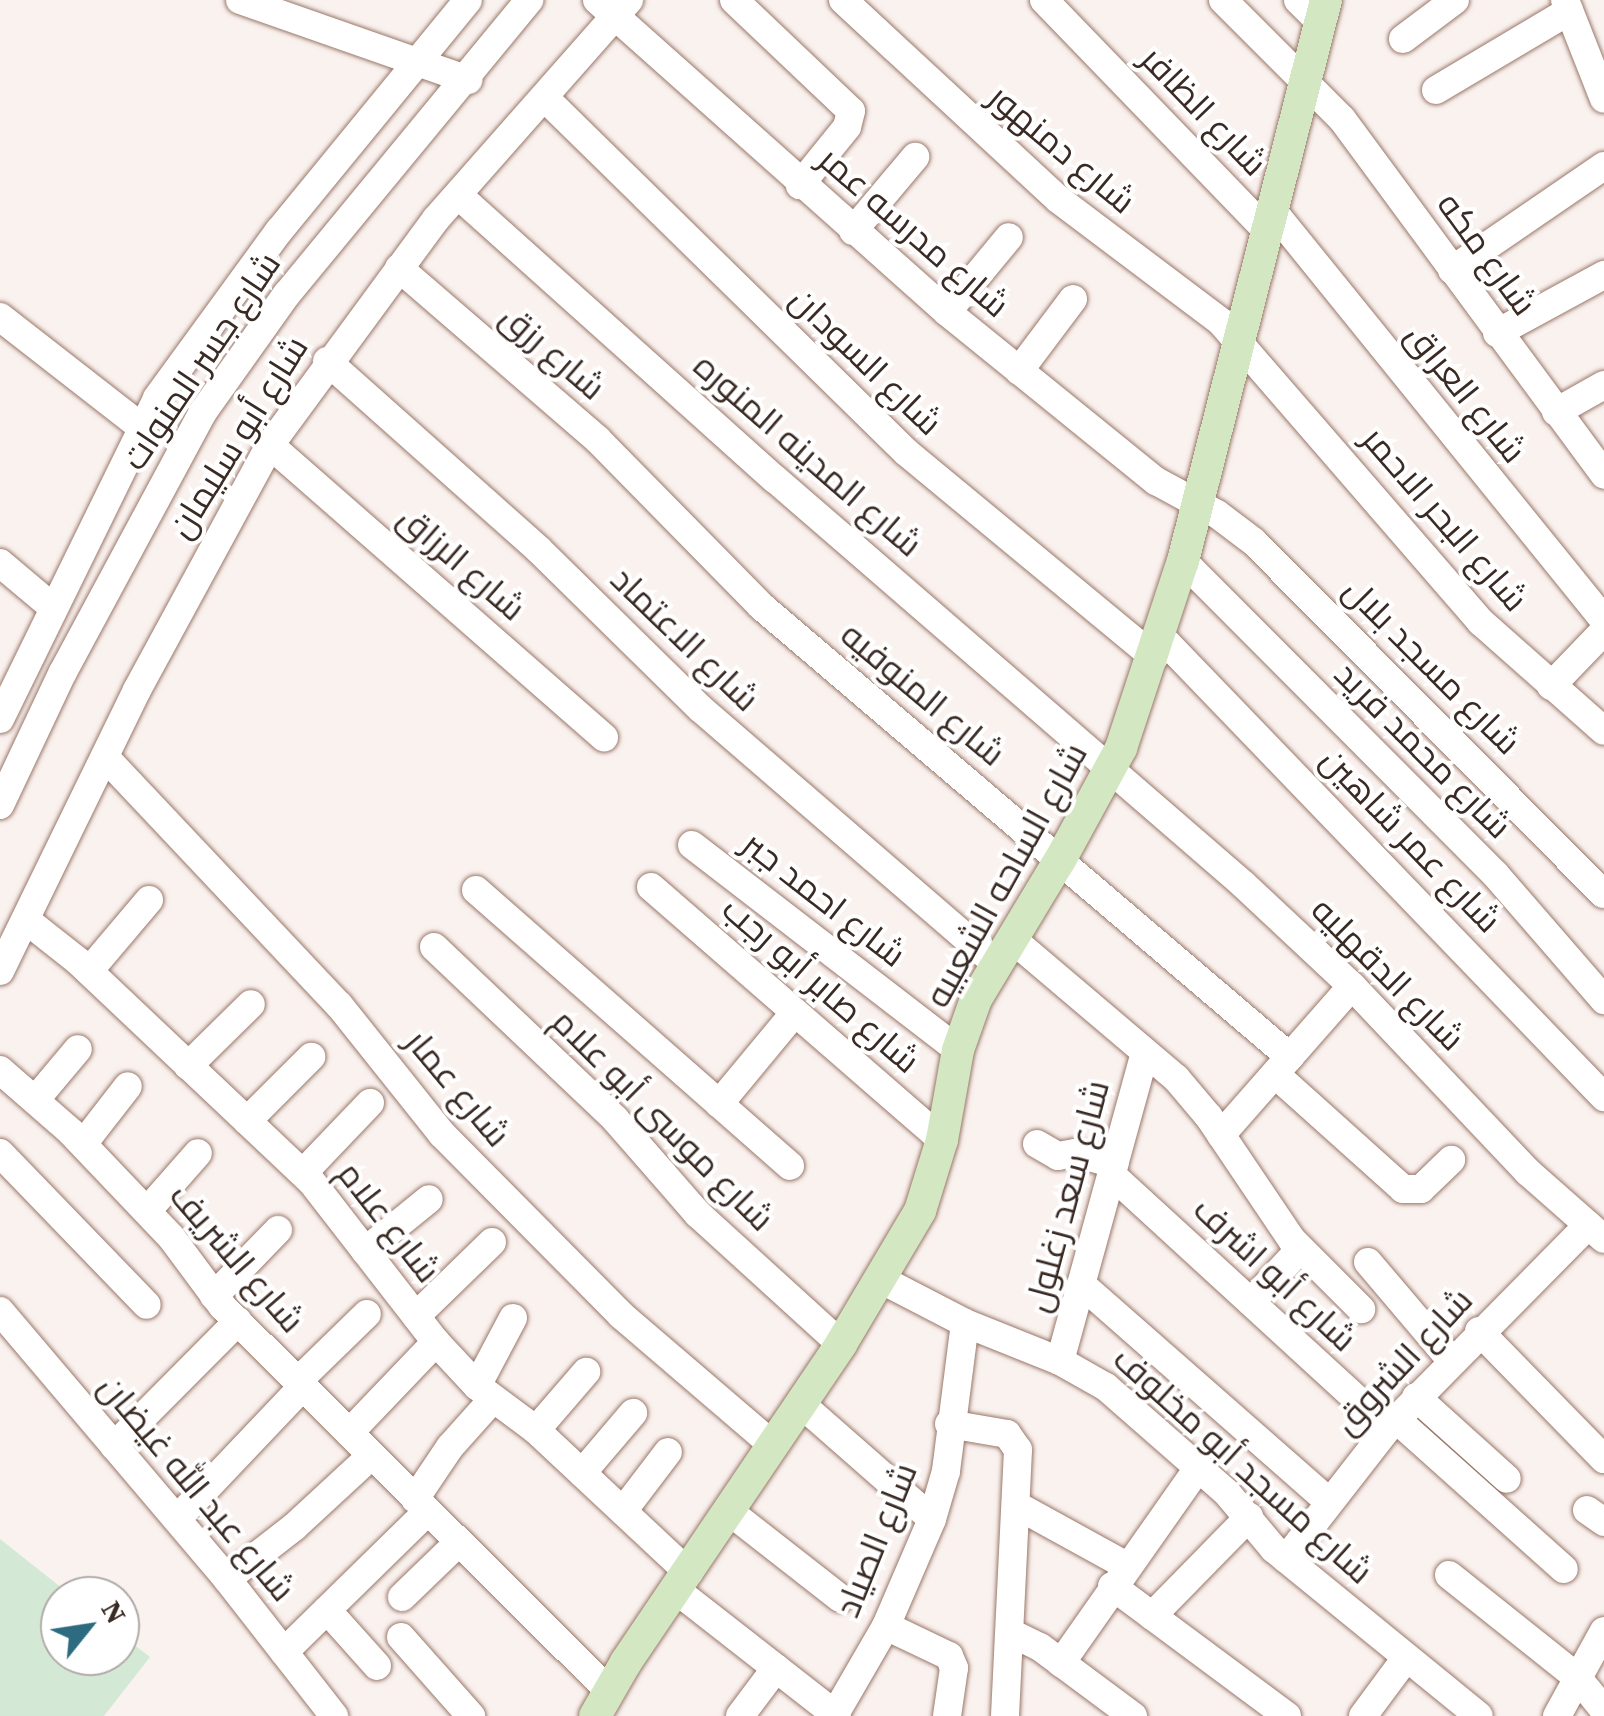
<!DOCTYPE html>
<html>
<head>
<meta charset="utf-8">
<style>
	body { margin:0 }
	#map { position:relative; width:1604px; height:1716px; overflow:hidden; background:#faf2ef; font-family:"Source Serif 4",Cairo,serif }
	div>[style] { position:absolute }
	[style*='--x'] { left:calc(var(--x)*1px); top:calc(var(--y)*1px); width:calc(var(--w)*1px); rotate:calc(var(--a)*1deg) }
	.green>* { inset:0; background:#d3e9d6 }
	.roads { filter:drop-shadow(0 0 2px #9a7769) drop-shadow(0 0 2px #9a7769) }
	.minor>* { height:28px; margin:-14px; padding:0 14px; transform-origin:14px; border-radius:14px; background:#fff }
	.major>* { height:32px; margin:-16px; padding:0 16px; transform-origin:16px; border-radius:16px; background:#d3e8c2 }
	span { translate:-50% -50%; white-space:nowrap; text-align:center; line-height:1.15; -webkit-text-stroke:8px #fff; paint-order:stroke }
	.street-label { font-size:35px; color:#392a24 }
	.north { position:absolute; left:40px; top:1576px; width:100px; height:100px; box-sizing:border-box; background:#fff; border:2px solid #b0aaa7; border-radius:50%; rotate:60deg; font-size:28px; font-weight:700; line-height:40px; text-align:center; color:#392a24 }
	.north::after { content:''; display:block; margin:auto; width:35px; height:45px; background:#2c6b80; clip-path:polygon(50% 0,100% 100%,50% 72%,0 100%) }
</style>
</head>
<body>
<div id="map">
	<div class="green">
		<div style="clip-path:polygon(0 1539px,72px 1596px,60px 1596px,60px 1656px,120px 1656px,120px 1634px,150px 1657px,104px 1716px,0 1716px)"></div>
	</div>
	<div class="roads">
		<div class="minor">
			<div style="--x:240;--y:0;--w:242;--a:19.3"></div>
			<div style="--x:597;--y:0;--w:469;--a:41.7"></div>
			<div style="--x:947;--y:312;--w:269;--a:39"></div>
			<div style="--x:1156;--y:481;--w:69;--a:28.4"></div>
			<div style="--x:1217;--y:514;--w:46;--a:37.1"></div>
			<div style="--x:1254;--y:542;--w:496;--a:45.2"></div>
			<div style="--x:734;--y:0;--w:161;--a:43.5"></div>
			<div style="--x:851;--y:111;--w:16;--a:104"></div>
			<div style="--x:847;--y:127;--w:75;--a:129"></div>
			<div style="--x:843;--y:0;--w:293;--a:42.8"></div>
			<div style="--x:1058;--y:199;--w:204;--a:37"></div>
			<div style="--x:1221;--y:322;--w:397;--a:49.1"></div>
			<div style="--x:1481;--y:622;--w:164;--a:41.5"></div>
			<div style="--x:1044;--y:0;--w:322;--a:46"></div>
			<div style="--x:1223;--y:0;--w:168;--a:45"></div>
			<div style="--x:1342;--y:119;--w:442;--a:53.6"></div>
			<div style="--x:1298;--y:0;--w:31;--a:45"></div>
			<div style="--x:1565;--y:0;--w:106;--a:68.5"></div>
			<div style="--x:1403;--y:39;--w:65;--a:-36.9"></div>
			<div style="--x:1436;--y:90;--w:155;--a:-30.7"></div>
			<div style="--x:545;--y:98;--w:506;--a:44.44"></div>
			<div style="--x:906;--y:452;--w:322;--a:39.6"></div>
			<div style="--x:458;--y:195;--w:426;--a:41.9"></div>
			<div style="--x:775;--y:479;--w:620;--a:40.88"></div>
			<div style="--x:1244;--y:885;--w:148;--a:43.1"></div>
			<div style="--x:1352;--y:986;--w:256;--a:46.6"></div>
			<div style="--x:1528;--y:1172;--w:101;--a:41.4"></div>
			<div style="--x:1273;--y:211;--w:526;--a:51.02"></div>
			<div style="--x:853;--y:231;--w:97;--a:-50"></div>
			<div style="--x:399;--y:268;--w:263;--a:40.8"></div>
			<div style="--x:598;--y:440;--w:233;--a:45.5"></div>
			<div style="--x:761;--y:606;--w:695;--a:40.45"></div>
			<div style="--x:1452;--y:270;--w:184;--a:-34.4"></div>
			<div style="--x:947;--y:312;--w:97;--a:-50.4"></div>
			<div style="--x:0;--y:317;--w:177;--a:37.9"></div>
			<div style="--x:1497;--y:333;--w:122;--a:-28.5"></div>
			<div style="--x:327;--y:361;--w:283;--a:41.7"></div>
			<div style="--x:538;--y:549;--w:228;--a:44.5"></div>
			<div style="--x:701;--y:709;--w:390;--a:40.8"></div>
			<div style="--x:1019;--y:371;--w:90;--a:-53.1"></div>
			<div style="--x:1556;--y:412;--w:55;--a:-29.4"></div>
			<div style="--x:270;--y:445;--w:444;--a:41.2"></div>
			<div style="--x:1183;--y:561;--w:442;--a:45.1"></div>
			<div style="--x:1495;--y:874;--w:167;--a:49.1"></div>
			<div style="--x:0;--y:563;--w:67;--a:40.1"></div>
			<div style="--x:1161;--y:637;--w:639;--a:46.08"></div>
			<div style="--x:1551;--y:686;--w:76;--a:-46.1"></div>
			<div style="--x:0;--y:719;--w:357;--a:-63.9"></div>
			<div style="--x:157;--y:398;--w:207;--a:-53.9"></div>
			<div style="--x:279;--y:231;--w:298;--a:-50.7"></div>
			<div style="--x:105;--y:757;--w:341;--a:46.7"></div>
			<div style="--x:339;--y:1005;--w:165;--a:51.4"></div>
			<div style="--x:442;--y:1134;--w:255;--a:45.3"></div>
			<div style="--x:621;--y:1315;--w:201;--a:40.6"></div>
			<div style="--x:0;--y:805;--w:147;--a:-64.7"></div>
			<div style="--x:63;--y:672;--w:295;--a:-61.7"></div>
			<div style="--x:203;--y:412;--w:145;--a:-54.6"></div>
			<div style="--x:287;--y:294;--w:381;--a:-50.5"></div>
			<div style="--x:692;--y:845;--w:336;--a:37.6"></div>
			<div style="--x:651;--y:887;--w:386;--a:41"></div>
			<div style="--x:476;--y:890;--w:418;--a:41.3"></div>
			<div style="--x:26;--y:920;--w:66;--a:38.3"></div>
			<div style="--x:78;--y:961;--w:320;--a:43.4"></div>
			<div style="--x:311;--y:1181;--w:204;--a:52.2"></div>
			<div style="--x:436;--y:1342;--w:60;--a:47"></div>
			<div style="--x:477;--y:1386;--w:74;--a:36.7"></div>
			<div style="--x:536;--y:1430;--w:209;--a:43.1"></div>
			<div style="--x:1012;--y:939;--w:215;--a:40.3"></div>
			<div style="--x:1176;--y:1078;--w:51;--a:49.8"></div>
			<div style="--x:1209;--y:1117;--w:148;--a:56"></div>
			<div style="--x:1292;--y:1240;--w:98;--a:45"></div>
			<div style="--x:434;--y:947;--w:250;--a:43.5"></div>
			<div style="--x:615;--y:1119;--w:126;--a:48.9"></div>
			<div style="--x:698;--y:1214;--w:193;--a:42.3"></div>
			<div style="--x:0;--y:971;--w:313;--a:-64"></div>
			<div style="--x:137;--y:690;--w:279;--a:-61.5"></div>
			<div style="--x:270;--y:445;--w:280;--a:-53.7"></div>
			<div style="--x:436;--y:219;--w:292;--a:-48.6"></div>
			<div style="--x:89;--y:971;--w:93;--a:-49.8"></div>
			<div style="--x:188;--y:1066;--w:88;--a:-44.5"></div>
			<div style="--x:0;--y:1070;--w:94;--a:41.1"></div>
			<div style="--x:71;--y:1132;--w:145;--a:46.4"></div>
			<div style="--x:171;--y:1237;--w:87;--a:53.4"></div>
			<div style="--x:223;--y:1307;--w:543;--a:44.85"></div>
			<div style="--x:1275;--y:1074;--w:172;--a:41.9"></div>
			<div style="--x:1403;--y:1189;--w:18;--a:0"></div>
			<div style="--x:1421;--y:1189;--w:42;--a:-44"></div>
			<div style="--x:36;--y:1099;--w:65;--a:-50"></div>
			<div style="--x:719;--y:1104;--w:119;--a:-50.4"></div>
			<div style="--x:247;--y:1121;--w:91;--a:-45"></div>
			<div style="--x:1221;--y:1135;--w:198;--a:-48.7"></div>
			<div style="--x:83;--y:1144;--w:73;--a:-52.2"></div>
			<div style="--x:1037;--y:1144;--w:24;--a:30"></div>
			<div style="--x:1058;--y:1156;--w:17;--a:-10"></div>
			<div style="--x:1075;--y:1153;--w:41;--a:15.4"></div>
			<div style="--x:0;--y:1153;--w:211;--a:46"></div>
			<div style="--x:303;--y:1173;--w:97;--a:-46.3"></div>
			<div style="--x:1112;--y:1175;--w:374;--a:42.5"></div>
			<div style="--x:147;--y:1211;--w:77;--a:-48.7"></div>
			<div style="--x:365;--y:1251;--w:82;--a:-39.1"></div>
			<div style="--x:1368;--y:1262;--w:128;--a:49.7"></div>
			<div style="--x:882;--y:1280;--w:93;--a:27.4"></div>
			<div style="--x:965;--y:1323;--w:102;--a:21.8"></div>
			<div style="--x:1060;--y:1361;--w:53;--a:29.5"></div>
			<div style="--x:1106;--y:1387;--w:161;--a:41.2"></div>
			<div style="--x:1227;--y:1493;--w:73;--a:50"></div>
			<div style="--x:1274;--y:1549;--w:264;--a:39.2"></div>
			<div style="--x:1081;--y:1284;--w:329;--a:41.3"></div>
			<div style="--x:214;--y:1296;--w:92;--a:-45.9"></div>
			<div style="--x:1251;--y:1302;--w:72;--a:-47.2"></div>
			<div style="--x:0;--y:1311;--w:351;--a:49.7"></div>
			<div style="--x:227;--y:1579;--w:174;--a:52"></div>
			<div style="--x:416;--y:1316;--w:106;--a:-44.2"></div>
			<div style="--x:1479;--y:1331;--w:179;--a:45.7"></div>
			<div style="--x:1060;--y:1361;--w:320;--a:-74.6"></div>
			<div style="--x:298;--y:1381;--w:96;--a:-44.2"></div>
			<div style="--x:477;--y:1386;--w:77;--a:-62.1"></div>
			<div style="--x:1416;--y:1397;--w:122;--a:42"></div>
			<div style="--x:801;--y:1404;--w:174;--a:41.3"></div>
			<div style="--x:1396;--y:1419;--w:225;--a:41.8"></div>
			<div style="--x:949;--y:1424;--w:59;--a:9.8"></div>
			<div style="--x:1007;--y:1434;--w:19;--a:55"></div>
			<div style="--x:1018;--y:1450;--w:266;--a:92.8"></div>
			<div style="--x:536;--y:1430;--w:77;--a:-49.2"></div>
			<div style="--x:349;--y:1433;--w:126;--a:-46.3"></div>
			<div style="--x:114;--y:1446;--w:176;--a:-45.2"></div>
			<div style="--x:582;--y:1473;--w:79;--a:-49.6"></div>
			<div style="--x:415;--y:1499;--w:63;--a:-56.1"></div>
			<div style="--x:450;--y:1447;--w:63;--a:-48.2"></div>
			<div style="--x:1016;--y:1505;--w:127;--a:28.8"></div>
			<div style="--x:1587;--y:1510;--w:21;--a:35"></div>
			<div style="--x:623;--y:1511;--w:74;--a:-52.7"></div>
			<div style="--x:730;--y:1512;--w:140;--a:38"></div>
			<div style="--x:177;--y:1519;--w:183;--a:-46.5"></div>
			<div style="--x:1286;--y:1559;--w:166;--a:-52.1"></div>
			<div style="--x:1388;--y:1428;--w:285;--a:-45.4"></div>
			<div style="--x:1449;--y:1575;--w:164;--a:38.6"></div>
			<div style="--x:1577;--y:1677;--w:43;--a:50.7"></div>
			<div style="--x:227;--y:1579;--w:85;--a:-37.8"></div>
			<div style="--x:294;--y:1527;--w:105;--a:-42.7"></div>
			<div style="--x:1112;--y:1586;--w:218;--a:36.6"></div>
			<div style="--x:676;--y:1590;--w:204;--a:38"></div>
			<div style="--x:402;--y:1597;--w:78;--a:-44"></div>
			<div style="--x:327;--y:1610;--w:75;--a:48.2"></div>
			<div style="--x:1152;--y:1616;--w:139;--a:-45.6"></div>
			<div style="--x:886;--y:1626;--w:70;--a:25.5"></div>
			<div style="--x:949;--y:1656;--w:13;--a:67"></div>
			<div style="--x:954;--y:1668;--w:49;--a:98.3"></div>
			<div style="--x:1011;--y:1633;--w:32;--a:26"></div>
			<div style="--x:1040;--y:1647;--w:116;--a:36.6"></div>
			<div style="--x:401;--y:1637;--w:106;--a:48.5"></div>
			<div style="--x:284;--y:1652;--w:200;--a:-44.4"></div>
			<div style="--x:1061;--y:1663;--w:240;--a:-54.9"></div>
			<div style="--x:835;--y:1714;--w:102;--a:-59.9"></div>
			<div style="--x:886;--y:1626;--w:116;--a:-66.7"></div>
			<div style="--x:932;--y:1519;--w:50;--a:-73.7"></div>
			<div style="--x:946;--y:1471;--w:149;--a:-82.7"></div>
			<div style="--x:740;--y:1716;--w:60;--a:-53.1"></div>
			<div style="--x:1363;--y:1716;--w:72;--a:-53.4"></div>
			<div style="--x:1557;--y:1716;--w:97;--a:-61.1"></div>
		</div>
		<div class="major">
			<div style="--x:595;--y:1716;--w:62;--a:-60.1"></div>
			<div style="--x:626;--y:1662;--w:384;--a:-55.9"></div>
			<div style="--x:841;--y:1344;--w:155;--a:-59.3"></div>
			<div style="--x:920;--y:1211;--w:74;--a:-72.8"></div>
			<div style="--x:942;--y:1140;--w:91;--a:-79.9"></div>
			<div style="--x:958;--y:1050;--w:54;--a:-70.6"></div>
			<div style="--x:976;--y:999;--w:162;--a:-58.9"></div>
			<div style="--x:1060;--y:860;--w:128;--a:-61.4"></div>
			<div style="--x:1121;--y:748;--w:197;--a:-71.7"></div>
			<div style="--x:1183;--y:561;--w:579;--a:-75.7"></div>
		</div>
	</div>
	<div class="street-label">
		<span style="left:1204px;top:111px;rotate:46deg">شارع الظافر</span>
		<span style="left:1062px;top:149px;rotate:40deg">شارع دمنهور</span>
		<span style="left:914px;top:232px;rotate:41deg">شارع مدرسه عمر</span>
		<span style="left:1487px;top:254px;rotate:54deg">شارع مكه</span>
		<span style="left:553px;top:352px;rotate:41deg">شارع رزق</span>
		<span style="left:201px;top:361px;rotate:-56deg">شارع جسر المنوات</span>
		<span style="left:866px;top:361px;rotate:44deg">شارع السودان</span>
		<span style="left:1466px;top:393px;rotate:51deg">شارع العراق</span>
		<span style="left:238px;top:437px;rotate:-58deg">شارع أبو سليمان</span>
		<span style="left:808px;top:455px;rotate:41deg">شارع المدينه المنوره</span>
		<span style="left:1445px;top:519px;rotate:49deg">شارع البحر الاحمر</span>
		<span style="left:462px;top:563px;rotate:41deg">شارع الرزاق</span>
		<span style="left:685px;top:639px;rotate:44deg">شارع الاعتماد</span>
		<span style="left:1432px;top:666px;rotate:45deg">شارع مسجد بلال</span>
		<span style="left:923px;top:694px;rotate:40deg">شارع المنوفيه</span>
		<span style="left:1423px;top:750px;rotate:45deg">شارع محمد فريد</span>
		<span style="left:1411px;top:840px;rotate:46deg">شارع عمر شاهين</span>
		<span style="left:1006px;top:875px;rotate:-61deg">شارع الساحه الشعبيه</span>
		<span style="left:824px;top:899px;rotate:38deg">شارع احمد جبر</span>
		<span style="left:1388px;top:974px;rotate:45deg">شارع الدقهليه</span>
		<span style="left:821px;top:985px;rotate:41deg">شارع صابر أبو رجب</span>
		<span style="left:458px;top:1088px;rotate:50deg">شارع عمار</span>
		<span style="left:663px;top:1120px;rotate:45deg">شارع موسى أبو علام</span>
		<span style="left:1067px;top:1196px;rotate:-75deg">شارع سعد زغلول</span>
		<span style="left:389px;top:1222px;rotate:52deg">شارع علام</span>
		<span style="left:237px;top:1258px;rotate:49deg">شارع الشريف</span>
		<span style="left:1275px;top:1274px;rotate:43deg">شارع أبو اشرف</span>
		<span style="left:1403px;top:1361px;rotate:-47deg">شارع الشروق</span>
		<span style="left:1243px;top:1465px;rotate:42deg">شارع مسجد أبو مخلوف</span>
		<span style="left:197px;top:1488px;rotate:50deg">شارع عبد الله غيضان</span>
		<span style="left:876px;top:1540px;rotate:-68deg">شارع الصياد</span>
	</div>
	<div class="north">N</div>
</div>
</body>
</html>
